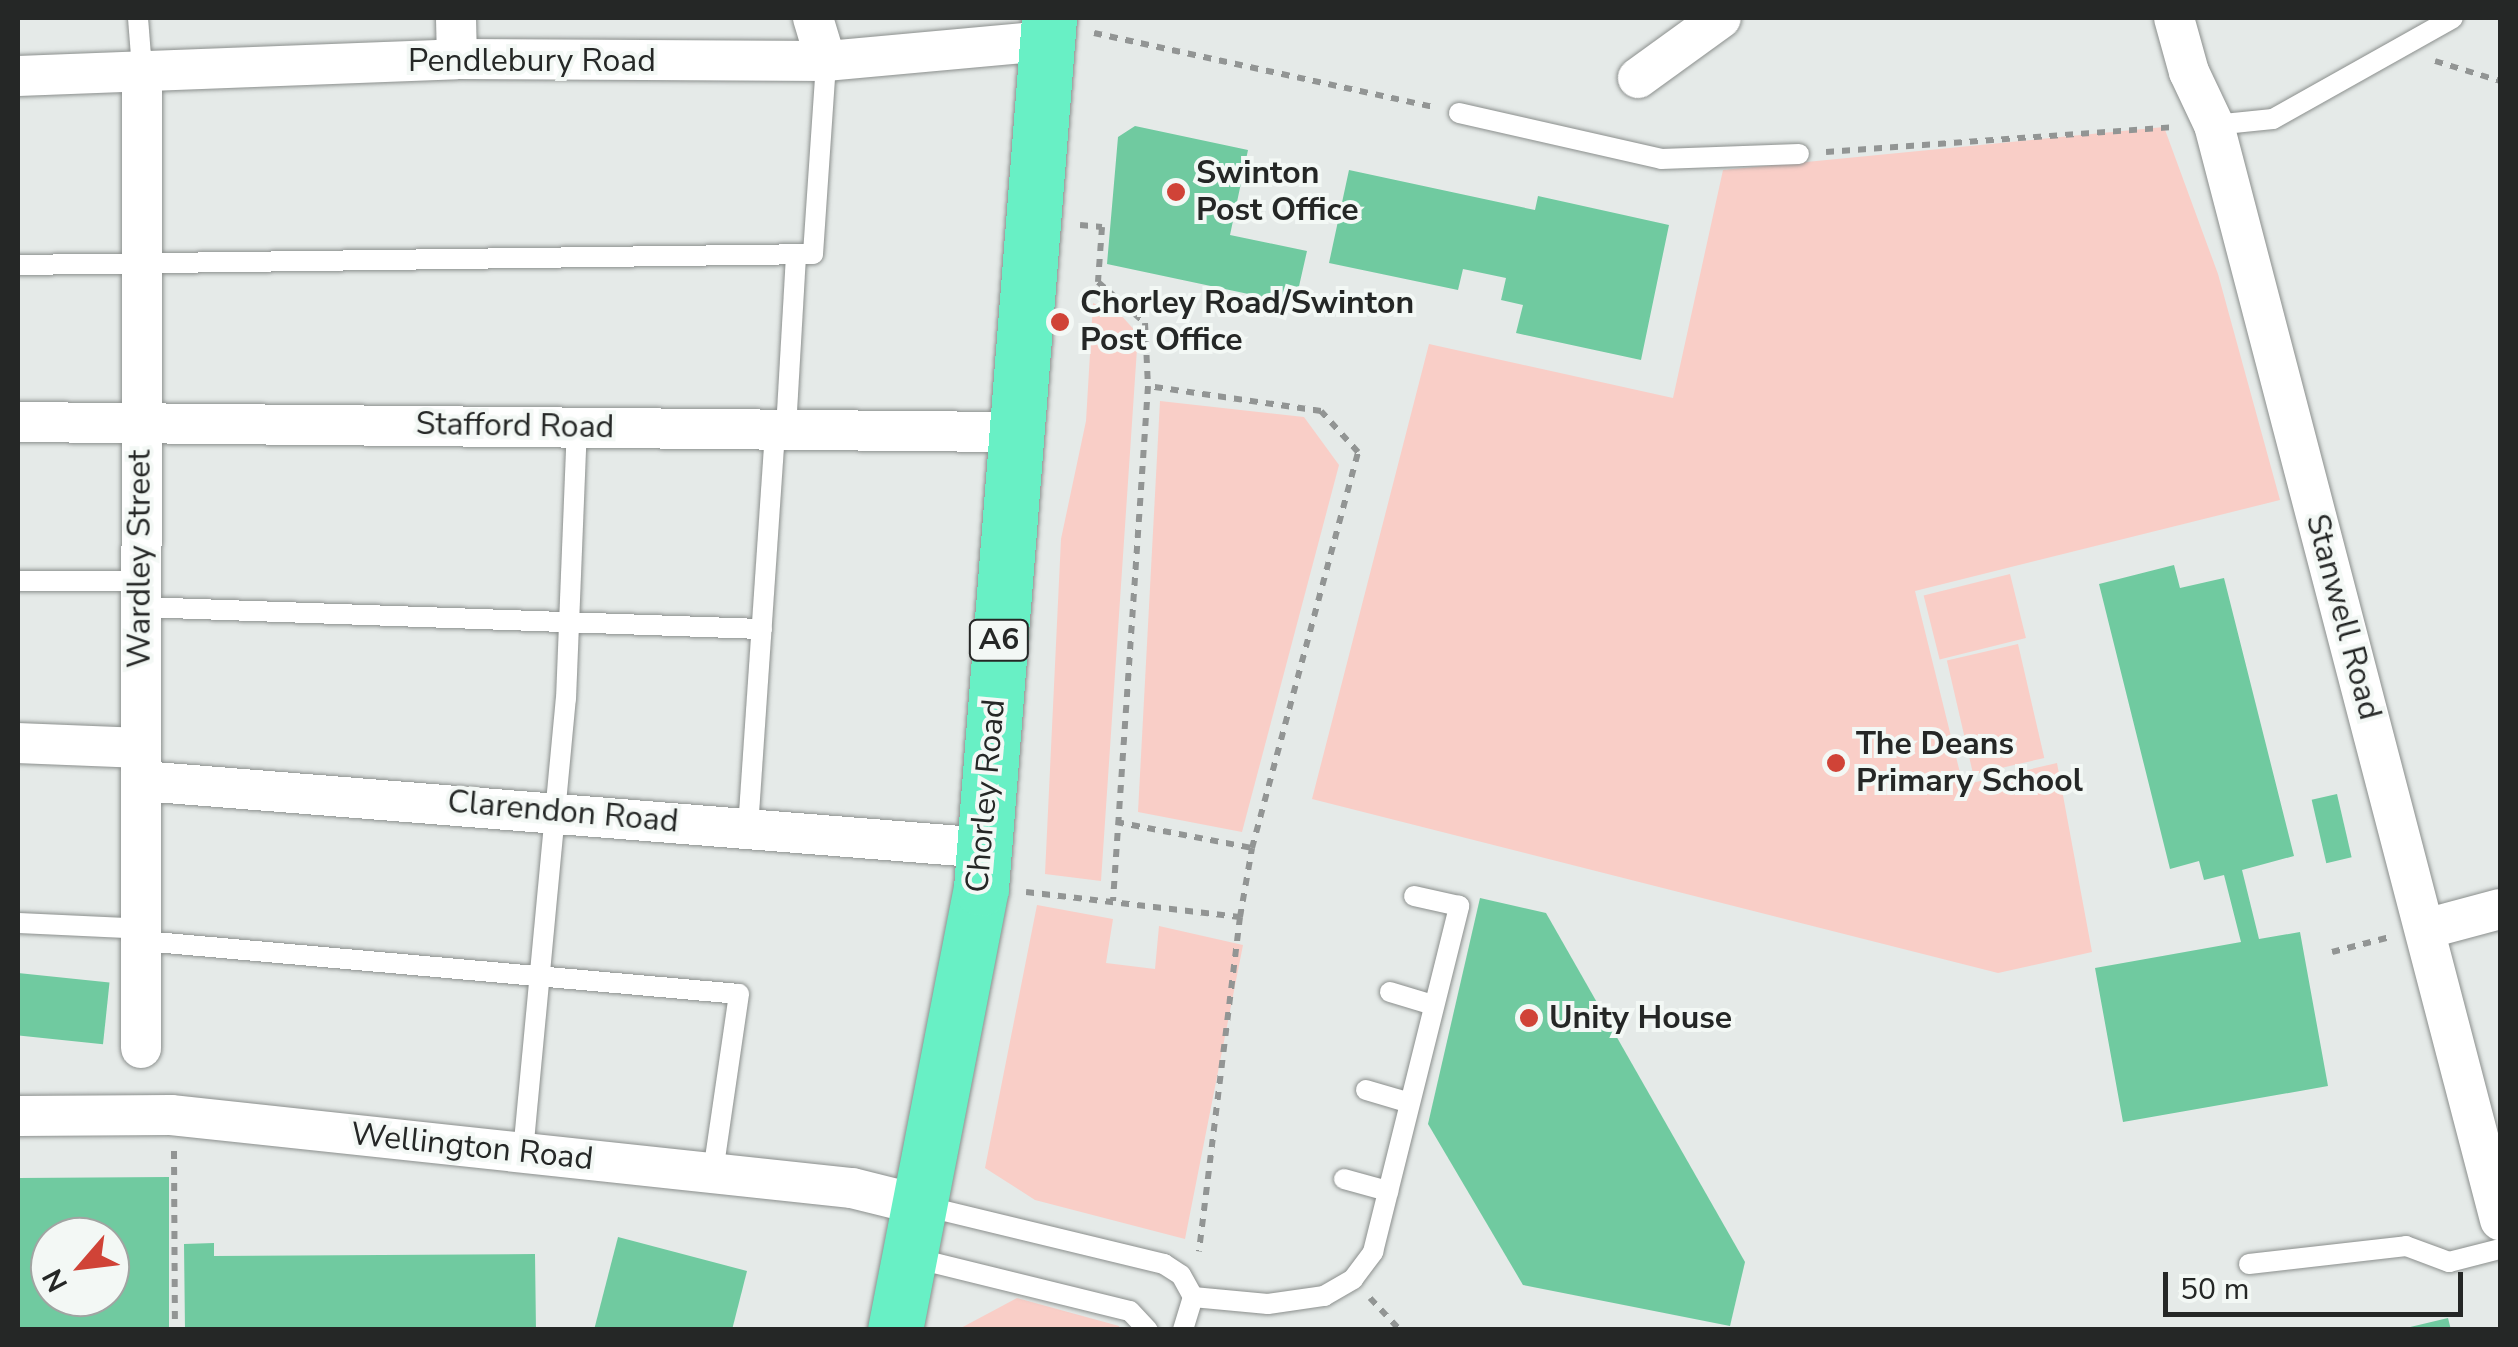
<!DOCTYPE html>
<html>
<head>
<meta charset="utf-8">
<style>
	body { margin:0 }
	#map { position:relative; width:2518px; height:1347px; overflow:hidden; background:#e5eae8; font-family:"Nunito Sans",sans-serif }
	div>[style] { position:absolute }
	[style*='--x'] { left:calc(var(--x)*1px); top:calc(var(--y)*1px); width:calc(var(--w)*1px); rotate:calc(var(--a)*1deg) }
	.green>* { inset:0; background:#f9cec7; transform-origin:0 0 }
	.building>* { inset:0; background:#70caa0; transform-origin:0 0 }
	.path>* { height:6px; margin-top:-3px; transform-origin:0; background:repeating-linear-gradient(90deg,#929594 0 8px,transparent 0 16px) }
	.roads { filter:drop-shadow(0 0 2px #8b8f8d) drop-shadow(0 0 2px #8b8f8d) }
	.lane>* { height:20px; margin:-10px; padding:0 10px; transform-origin:10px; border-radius:10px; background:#fff }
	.street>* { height:40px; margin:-20px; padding:0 20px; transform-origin:20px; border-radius:20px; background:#fff }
	.primary>* { height:55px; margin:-27.5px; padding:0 27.5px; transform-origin:27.5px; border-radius:27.5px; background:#68f0c5 }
	.dots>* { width:28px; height:28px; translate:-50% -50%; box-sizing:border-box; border:5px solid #f3f8f5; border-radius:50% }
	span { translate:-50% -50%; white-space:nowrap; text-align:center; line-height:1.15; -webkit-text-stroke:8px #f3f8f5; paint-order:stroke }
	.shield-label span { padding:2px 8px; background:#f3f8f5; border:2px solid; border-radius:8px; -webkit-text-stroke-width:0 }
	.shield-label { font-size:30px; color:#252726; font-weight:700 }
	.street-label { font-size:32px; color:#252726 }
	.poi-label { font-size:32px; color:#252726; font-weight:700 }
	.left { translate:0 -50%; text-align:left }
	.frame { position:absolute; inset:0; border:20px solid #252726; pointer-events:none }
	.north { position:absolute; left:30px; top:1217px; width:100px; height:100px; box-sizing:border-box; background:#f3f8f5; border:2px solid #a1a4a2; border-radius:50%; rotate:242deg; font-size:28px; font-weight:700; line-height:40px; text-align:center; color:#252726 }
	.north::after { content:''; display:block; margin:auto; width:35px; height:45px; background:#d04337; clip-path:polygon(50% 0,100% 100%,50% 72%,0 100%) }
	.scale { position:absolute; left:2163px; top:1272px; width:300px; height:45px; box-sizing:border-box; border:5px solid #252726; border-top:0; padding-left:12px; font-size:30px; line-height:35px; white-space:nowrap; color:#252726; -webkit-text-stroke:8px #f3f8f5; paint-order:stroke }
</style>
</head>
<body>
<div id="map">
	<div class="green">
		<div style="clip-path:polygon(2164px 127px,2218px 274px,2280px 500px,1915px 591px,1963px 785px,2057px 763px,2092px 952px,1998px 973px,1312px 799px,1429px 344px,1673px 398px,1723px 170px)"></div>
		<div style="clip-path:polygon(1093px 303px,1119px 313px,1138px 334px,1101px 881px,1045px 874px,1061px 539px,1086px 421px)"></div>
		<div style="clip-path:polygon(1160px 401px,1304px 417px,1339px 465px,1242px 832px,1138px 812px)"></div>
		<div style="left:2010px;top:574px;width:66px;height:89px;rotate:76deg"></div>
		<div style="left:2018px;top:644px;width:117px;height:73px;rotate:77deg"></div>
		<div style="clip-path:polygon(1037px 905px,1113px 919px,1106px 963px,1155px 969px,1159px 926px,1243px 945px,1185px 1239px,1035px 1200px,985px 1168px)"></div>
		<div style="clip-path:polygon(1017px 1298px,1119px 1326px,1120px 1329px,959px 1329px)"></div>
	</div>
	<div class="building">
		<div style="clip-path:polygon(1135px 126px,1248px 150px,1230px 235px,1307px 251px,1295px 304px,1107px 264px,1118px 137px)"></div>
		<div style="clip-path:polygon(1349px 170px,1535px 210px,1538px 196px,1669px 225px,1641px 360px,1516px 333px,1523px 305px,1501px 300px,1506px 278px,1463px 269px,1458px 290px,1329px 263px)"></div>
		<div style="clip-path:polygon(2174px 565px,2180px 588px,2224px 578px,2294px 856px,2242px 870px,2259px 939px,2300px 932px,2328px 1086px,2123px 1122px,2095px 968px,2241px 942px,2224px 875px,2204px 880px,2199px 861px,2170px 869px,2099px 584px)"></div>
		<div style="left:2337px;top:794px;width:65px;height:26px;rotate:77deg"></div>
		<div style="clip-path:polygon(1480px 898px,1546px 913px,1745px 1262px,1730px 1326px,1523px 1285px,1428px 1124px)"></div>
		<div style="left:18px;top:973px;width:92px;height:62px;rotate:6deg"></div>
		<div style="clip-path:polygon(evenodd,169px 1177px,169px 1330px,18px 1330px,18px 1178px,169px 1177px,50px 1237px,110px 1237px,110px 1297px,50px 1297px,50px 1237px)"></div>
		<div style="clip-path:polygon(618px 1237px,747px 1271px,732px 1330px,594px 1330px)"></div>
		<div style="clip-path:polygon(214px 1243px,214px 1256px,535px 1254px,536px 1330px,185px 1330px,184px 1244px)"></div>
		<div style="clip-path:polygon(2448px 1318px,2451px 1330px,2406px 1330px,2406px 1328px)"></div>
	</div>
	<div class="path">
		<div style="--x:1094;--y:33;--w:348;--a:12.3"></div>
		<div style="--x:2435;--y:61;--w:68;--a:17.1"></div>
		<div style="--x:1826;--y:152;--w:348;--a:-4.1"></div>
		<div style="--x:1080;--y:225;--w:22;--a:5"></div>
		<div style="--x:1102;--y:227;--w:55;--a:94.2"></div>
		<div style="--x:1098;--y:282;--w:62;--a:41.1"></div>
		<div style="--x:1145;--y:323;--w:63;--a:87.3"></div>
		<div style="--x:1148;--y:386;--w:516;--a:93.89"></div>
		<div style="--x:1116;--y:822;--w:138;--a:10.8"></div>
		<div style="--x:1252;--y:848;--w:410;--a:-75"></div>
		<div style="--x:1358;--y:452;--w:55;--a:-132.1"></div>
		<div style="--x:1321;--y:411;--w:175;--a:-171.8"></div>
		<div style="--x:1026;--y:892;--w:215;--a:6.7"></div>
		<div style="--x:1240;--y:917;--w:337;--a:97"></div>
		<div style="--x:1240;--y:917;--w:70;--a:-80.1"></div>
		<div style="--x:2332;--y:952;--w:60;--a:-14.5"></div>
		<div style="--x:174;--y:1151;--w:179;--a:89.7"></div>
		<div style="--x:1370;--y:1298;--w:44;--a:46.8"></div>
	</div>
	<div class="roads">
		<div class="lane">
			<div style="--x:138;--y:18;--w:51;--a:85.5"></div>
			<div style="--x:1459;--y:113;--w:207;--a:12.8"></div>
			<div style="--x:1661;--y:159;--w:138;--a:-2.1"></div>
			<div style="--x:2214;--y:125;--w:59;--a:-5.8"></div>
			<div style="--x:2273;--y:119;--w:206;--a:-29.3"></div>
			<div style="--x:18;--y:265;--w:795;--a:-0.79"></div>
			<div style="--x:813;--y:254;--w:193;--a:-86.1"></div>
			<div style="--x:786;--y:429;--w:175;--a:-86.7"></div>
			<div style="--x:18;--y:581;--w:122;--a:0"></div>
			<div style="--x:140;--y:607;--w:622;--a:2.03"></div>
			<div style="--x:748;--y:828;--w:400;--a:-86.1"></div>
			<div style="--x:18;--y:923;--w:125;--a:2.7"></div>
			<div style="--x:143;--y:941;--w:598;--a:5.08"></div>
			<div style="--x:739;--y:994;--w:181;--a:98.3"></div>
			<div style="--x:1390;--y:992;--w:45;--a:16.8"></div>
			<div style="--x:1366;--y:1090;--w:43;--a:16.3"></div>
			<div style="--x:523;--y:1152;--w:455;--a:-84.6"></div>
			<div style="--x:566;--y:699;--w:272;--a:-87.7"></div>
			<div style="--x:1344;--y:1179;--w:46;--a:15.3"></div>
			<div style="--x:924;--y:1206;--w:247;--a:13.6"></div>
			<div style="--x:1164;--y:1264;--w:20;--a:33"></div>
			<div style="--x:1181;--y:1275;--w:25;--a:61"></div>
			<div style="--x:1193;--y:1297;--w:34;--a:107"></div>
			<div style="--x:914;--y:1258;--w:222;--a:13.8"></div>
			<div style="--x:1130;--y:1311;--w:26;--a:47"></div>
			<div style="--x:2249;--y:1264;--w:158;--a:-6.5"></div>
			<div style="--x:2406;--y:1246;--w:46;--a:20.4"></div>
			<div style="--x:2449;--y:1262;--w:53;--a:-14.3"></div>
			<div style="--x:1193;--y:1297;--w:75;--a:5.3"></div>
			<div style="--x:1268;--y:1304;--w:57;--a:-8.1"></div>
			<div style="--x:1324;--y:1296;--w:34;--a:-30"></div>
			<div style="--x:1353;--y:1279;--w:34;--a:-53"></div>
			<div style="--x:1373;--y:1252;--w:357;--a:-76"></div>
			<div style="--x:1459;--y:906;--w:46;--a:-167.5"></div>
		</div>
		<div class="street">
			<div style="--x:456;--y:18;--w:41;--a:88.6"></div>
			<div style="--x:813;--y:18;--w:45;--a:73.2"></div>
			<div style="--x:2174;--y:18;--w:56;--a:74.5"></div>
			<div style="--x:2189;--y:72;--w:59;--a:64.7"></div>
			<div style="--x:2214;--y:125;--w:1132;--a:75.36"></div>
			<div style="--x:18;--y:76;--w:439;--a:-2.2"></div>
			<div style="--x:457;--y:59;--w:369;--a:0.3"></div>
			<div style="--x:826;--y:61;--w:221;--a:-5.2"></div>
			<div style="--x:1638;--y:78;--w:102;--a:-35.9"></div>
			<div style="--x:18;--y:422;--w:995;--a:0.58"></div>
			<div style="--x:18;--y:743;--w:123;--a:2.3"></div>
			<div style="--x:142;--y:781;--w:846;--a:4.54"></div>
			<div style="--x:2425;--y:929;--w:78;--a:-14.9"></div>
			<div style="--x:141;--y:1048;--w:979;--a:-89.94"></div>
			<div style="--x:18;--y:1116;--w:153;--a:-0.4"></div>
			<div style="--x:171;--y:1115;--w:685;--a:6.12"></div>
			<div style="--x:852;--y:1188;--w:74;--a:14"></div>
		</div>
		<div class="primary">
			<div style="--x:895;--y:1330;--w:450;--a:-79"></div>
			<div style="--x:981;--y:888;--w:873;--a:-85.53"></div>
		</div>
	</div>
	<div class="dots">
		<div style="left:1176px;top:192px;background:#d04337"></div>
		<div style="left:1060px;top:322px;background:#d04337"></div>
		<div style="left:1836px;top:763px;background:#d04337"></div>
		<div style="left:1529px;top:1018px;background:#d04337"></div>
	</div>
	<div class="shield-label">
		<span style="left:999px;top:640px">A6</span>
	</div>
	<div class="street-label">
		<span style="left:532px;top:61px">Pendlebury Road</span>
		<span style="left:515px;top:426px;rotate:1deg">Stafford Road</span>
		<span style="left:140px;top:559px;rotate:-90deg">Wardley Street</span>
		<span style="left:2343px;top:617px;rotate:75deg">Stanwell Road</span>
		<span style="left:986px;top:796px;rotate:-85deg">Chorley Road</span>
		<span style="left:563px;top:812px;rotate:5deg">Clarendon Road</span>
		<span style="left:472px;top:1147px;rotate:6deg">Wellington Road</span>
	</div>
	<div class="poi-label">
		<span class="left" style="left:1196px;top:192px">Swinton<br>Post Office</span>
		<span class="left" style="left:1080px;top:322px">Chorley Road/Swinton<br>Post Office</span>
		<span class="left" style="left:1856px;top:763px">The Deans<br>Primary School</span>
		<span class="left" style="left:1549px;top:1018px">Unity House</span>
	</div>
	<div class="frame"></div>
	<div class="north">N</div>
	<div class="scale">50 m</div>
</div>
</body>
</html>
